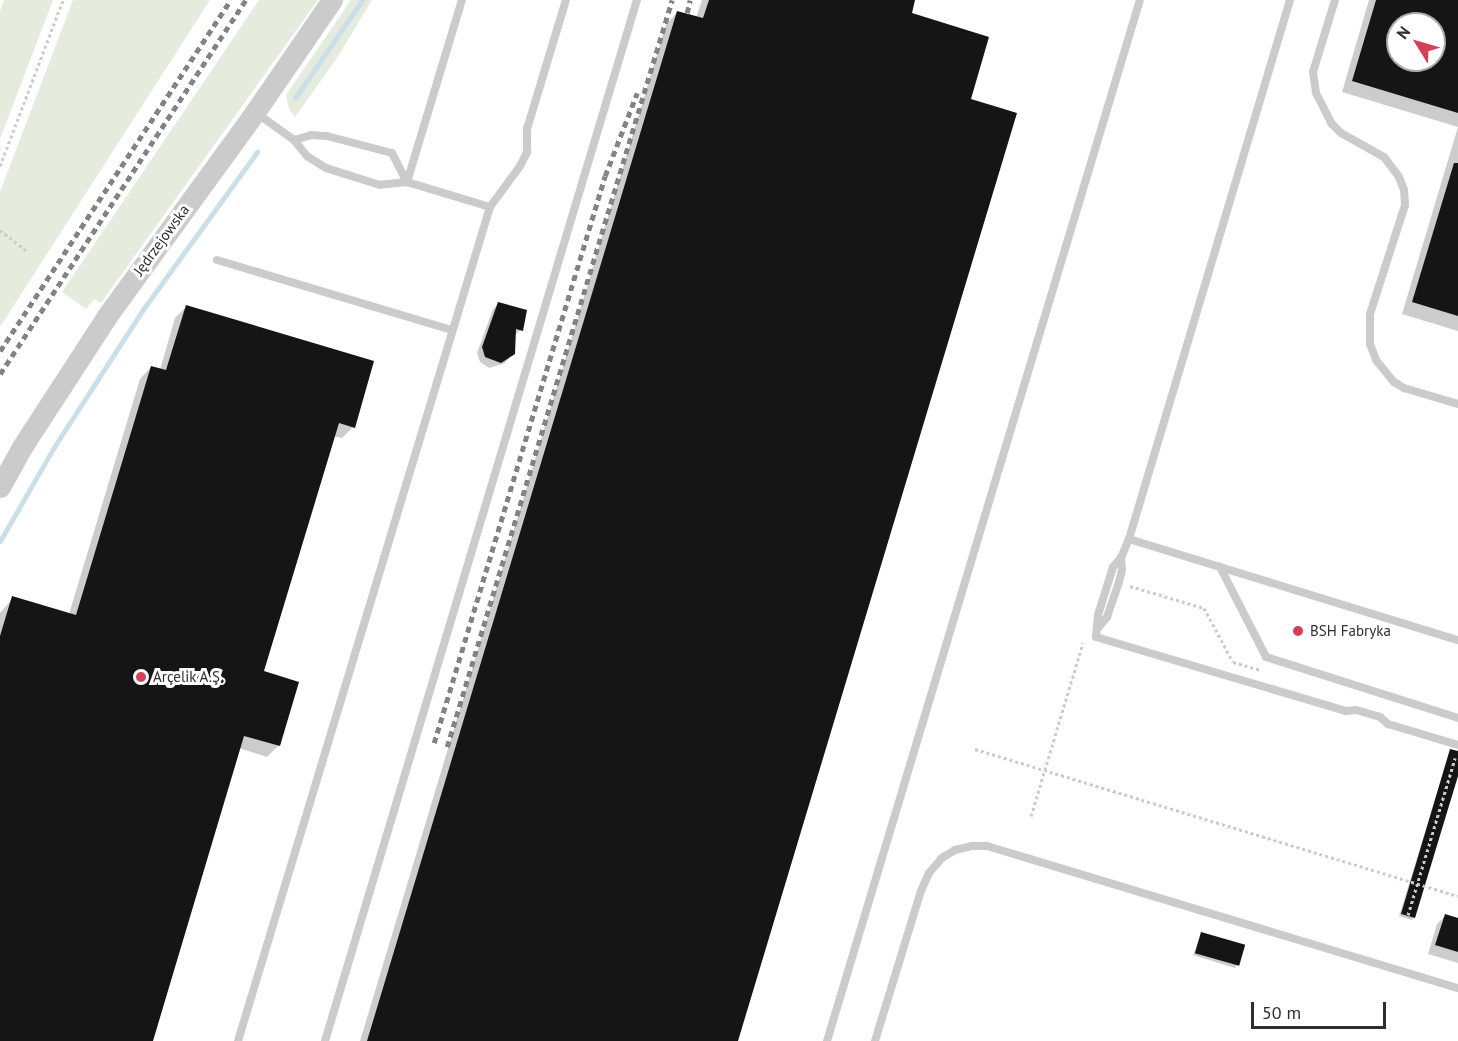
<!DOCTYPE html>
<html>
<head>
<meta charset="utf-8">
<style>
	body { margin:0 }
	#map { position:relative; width:1458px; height:1041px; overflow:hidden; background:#fff; font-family:"PT Sans",sans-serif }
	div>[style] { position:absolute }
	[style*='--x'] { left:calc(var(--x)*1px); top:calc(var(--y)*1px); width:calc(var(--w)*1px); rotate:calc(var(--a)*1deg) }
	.green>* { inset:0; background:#e5ebdd }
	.shadow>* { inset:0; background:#0003 }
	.stream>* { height:5px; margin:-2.5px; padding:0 2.5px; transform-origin:2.5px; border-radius:2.5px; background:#cbdfe9 }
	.building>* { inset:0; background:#151515; transform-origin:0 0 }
	.path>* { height:3px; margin-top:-1.5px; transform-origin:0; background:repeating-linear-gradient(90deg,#cbcbcb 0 3px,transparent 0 6px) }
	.service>* { height:8px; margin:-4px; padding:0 4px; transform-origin:4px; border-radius:4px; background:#cbcbcb }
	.tertiary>* { height:21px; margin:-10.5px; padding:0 10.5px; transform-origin:10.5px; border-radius:10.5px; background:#cbcbcb }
	.rail>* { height:4.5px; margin-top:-2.25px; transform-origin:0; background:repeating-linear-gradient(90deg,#838383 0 6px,transparent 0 10.5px) }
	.dots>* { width:16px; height:16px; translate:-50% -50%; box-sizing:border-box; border:3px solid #fff; border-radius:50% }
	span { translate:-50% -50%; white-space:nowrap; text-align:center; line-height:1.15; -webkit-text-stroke:6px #fff; paint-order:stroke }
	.street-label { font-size:15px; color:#2e2e2e }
	.poi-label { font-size:15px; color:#2e2e2e }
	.left { translate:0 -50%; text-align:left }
	.north { position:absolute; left:1386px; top:12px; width:60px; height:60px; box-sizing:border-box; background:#fff; border:2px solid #ababab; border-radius:50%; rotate:307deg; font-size:16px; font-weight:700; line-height:24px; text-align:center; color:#2e2e2e }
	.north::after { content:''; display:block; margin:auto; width:21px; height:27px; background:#d73f55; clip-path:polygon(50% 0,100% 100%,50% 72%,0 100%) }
	.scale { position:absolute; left:1251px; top:1002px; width:135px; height:27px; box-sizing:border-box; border:3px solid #2e2e2e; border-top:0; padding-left:8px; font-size:18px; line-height:21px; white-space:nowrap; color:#2e2e2e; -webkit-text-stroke:4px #fff; paint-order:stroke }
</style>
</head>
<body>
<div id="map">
	<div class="green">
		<div style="clip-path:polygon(4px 0,53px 0,0 139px,0 11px)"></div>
		<div style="clip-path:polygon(73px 0,210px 0,0 327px,0 192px)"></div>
		<div style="clip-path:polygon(259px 0,318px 0,101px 303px,94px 299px,86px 309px,62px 292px)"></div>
		<div style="clip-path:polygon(351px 0,372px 0,337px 58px,295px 117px,289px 109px,286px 95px)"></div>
	</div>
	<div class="shadow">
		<div style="clip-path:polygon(702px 0,914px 0,910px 14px,969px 100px,736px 1041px,360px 1041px,666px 24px,678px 12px,696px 18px)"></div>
		<div style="clip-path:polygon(evenodd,1369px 0,1458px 0,1458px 127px,1342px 92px,1369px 0,1398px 24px,1434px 24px,1434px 60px,1398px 60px,1398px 24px)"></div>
		<div style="clip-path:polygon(1458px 127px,1458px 331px,1402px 314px)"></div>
		<div style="clip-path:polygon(498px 304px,521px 330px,515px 335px,515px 347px,510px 357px,505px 363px,489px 368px,480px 362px,477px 353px,493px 309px)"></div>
		<div style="clip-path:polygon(186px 307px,353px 427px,342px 438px,333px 436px,262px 672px,278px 746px,267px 757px,239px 748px,151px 1041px,0 1041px,0 613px,13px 598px,69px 614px,140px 379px,151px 367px,160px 370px,175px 318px)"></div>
		<div style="clip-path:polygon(1449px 755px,1458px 758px,1458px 771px,1412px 920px,1399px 916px)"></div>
		<div style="clip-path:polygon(1445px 916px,1458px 920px,1458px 963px,1428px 954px,1437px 924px)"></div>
		<div style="clip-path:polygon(1201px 934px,1237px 965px,1235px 968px,1193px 955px)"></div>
	</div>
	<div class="stream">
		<div style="--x:295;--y:98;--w:119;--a:-55.6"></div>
		<div style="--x:0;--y:541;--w:108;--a:-60.1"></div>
		<div style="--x:54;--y:447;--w:166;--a:-57.1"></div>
		<div style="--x:144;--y:308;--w:193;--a:-54.1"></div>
	</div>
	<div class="building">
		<div style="clip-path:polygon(709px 0,915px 0,912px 13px,989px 37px,971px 99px,1017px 113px,738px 1041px,367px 1041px,677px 11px,703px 18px)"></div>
		<div style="clip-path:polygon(evenodd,1376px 0,1458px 0,1458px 113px,1352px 81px,1376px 0,1398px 24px,1434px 24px,1434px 60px,1398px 60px,1398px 24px)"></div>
		<div style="clip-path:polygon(1454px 163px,1458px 163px,1458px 316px,1412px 302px)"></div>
		<div style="clip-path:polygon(498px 302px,527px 310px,523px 331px,516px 329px,515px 354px,501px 363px,485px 357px,482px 347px)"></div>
		<div style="clip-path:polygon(186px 305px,374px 361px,355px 428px,339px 423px,264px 671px,299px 682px,280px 746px,244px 736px,153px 1041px,0 1041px,0 636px,12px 596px,76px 615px,151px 366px,166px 370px)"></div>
		<div style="clip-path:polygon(1450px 749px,1458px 751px,1458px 776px,1415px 918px,1401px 914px)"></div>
		<div style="clip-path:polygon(1445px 914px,1458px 918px,1458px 952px,1435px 945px)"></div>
		<div style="left:1201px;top:932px;width:46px;height:22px;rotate:16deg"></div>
	</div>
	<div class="path">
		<div style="--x:0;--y:166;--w:178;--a:-69.2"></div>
		<div style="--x:0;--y:230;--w:33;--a:38"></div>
		<div style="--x:1130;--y:586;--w:77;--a:16.6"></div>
		<div style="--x:1204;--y:608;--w:61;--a:61.8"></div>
		<div style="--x:1233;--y:662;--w:29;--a:16"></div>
		<div style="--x:975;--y:749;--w:505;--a:16.93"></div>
		<div style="--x:1031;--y:816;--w:181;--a:-73.3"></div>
		<div style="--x:1408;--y:915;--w:164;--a:-73.3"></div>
	</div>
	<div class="service">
		<div style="--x:1290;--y:0;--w:563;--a:106.63"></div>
		<div style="--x:1129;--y:539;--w:344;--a:17.1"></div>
		<div style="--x:1335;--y:0;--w:75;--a:107"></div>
		<div style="--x:1313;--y:72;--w:21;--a:82"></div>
		<div style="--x:1316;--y:93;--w:34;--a:63"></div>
		<div style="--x:1331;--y:123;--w:14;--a:45"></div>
		<div style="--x:1341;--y:133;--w:49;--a:29.2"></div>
		<div style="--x:1384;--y:157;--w:25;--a:53"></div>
		<div style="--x:1399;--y:177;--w:14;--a:69"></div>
		<div style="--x:1404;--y:190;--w:15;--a:86"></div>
		<div style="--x:1405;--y:205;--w:114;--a:107.8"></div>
		<div style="--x:1370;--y:314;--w:30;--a:90"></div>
		<div style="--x:1370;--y:344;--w:17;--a:69"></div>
		<div style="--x:1376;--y:360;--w:28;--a:51"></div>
		<div style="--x:1394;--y:382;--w:12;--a:31"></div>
		<div style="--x:1404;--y:388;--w:56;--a:16.5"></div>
		<div style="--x:294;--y:140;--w:18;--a:-16"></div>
		<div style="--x:311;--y:135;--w:16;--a:4"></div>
		<div style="--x:327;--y:136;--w:67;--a:14.7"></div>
		<div style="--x:392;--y:153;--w:33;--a:63"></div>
		<div style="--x:407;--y:182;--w:190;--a:-73.2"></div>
		<div style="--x:490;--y:207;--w:51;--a:-53.8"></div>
		<div style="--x:520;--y:166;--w:16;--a:-63"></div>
		<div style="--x:527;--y:152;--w:23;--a:-90"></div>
		<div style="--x:527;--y:129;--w:135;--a:-73.2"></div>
		<div style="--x:217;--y:260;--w:245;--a:16.6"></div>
		<div style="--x:1129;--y:539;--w:21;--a:113"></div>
		<div style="--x:1121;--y:558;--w:12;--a:132"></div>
		<div style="--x:1113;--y:567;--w:50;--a:107.4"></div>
		<div style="--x:1098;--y:615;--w:22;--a:95"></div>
		<div style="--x:1096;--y:637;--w:261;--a:16.5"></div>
		<div style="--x:1346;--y:711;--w:10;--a:-6"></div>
		<div style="--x:1356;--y:710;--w:25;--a:16"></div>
		<div style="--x:1380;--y:717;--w:11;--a:41"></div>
		<div style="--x:1388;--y:724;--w:73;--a:16.7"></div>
		<div style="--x:1220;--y:567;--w:101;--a:62.9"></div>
		<div style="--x:1266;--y:657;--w:201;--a:17.6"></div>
		<div style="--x:1099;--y:627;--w:13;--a:-51"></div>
		<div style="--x:1107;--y:617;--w:37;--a:-71"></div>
		<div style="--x:1119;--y:582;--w:12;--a:-76"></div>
		<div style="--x:1122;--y:570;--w:12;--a:-95"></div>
		<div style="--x:238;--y:1041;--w:871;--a:-73.19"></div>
		<div style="--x:490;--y:207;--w:87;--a:-163.2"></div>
		<div style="--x:407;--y:182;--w:27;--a:174"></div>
		<div style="--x:380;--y:185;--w:57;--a:-162.5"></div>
		<div style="--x:326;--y:168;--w:22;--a:-148"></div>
		<div style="--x:307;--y:156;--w:21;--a:-129"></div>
		<div style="--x:294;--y:140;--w:48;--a:-144.3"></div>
		<div style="--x:325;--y:1041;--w:1087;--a:-73.32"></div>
		<div style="--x:827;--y:1041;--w:1087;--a:-73.27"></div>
		<div style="--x:875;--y:1041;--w:157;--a:-73"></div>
		<div style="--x:921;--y:891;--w:20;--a:-66"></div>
		<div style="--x:929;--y:873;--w:20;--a:-49"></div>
		<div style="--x:942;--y:858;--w:15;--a:-32"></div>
		<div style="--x:955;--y:850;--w:17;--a:-13"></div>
		<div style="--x:972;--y:846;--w:15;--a:0"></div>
		<div style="--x:987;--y:846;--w:492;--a:16.8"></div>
	</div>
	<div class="tertiary">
		<div style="--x:0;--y:487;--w:46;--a:-61.2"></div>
		<div style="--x:22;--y:447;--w:156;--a:-57"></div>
		<div style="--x:107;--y:316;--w:252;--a:-54"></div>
		<div style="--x:255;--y:112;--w:136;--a:-55.5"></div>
	</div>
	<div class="rail">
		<div style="--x:687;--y:13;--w:13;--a:-77"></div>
		<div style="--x:0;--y:351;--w:420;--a:-56.7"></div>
		<div style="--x:0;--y:374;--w:448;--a:-56.7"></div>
		<div style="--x:434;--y:743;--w:592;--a:-73.22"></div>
		<div style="--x:605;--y:176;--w:89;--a:-68.9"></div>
		<div style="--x:447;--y:747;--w:780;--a:-73.24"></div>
	</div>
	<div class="dots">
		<div style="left:1298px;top:631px;background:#d73f55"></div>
		<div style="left:141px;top:677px;background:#d73f55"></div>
	</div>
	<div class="street-label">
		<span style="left:161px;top:240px;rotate:-54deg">Jędrzejowska</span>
	</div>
	<div class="poi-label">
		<span class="left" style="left:1310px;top:631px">BSH Fabryka</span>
		<span class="left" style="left:153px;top:677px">Arçelik A.Ş.</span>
	</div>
	<div class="north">N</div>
	<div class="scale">50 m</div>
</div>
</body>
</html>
